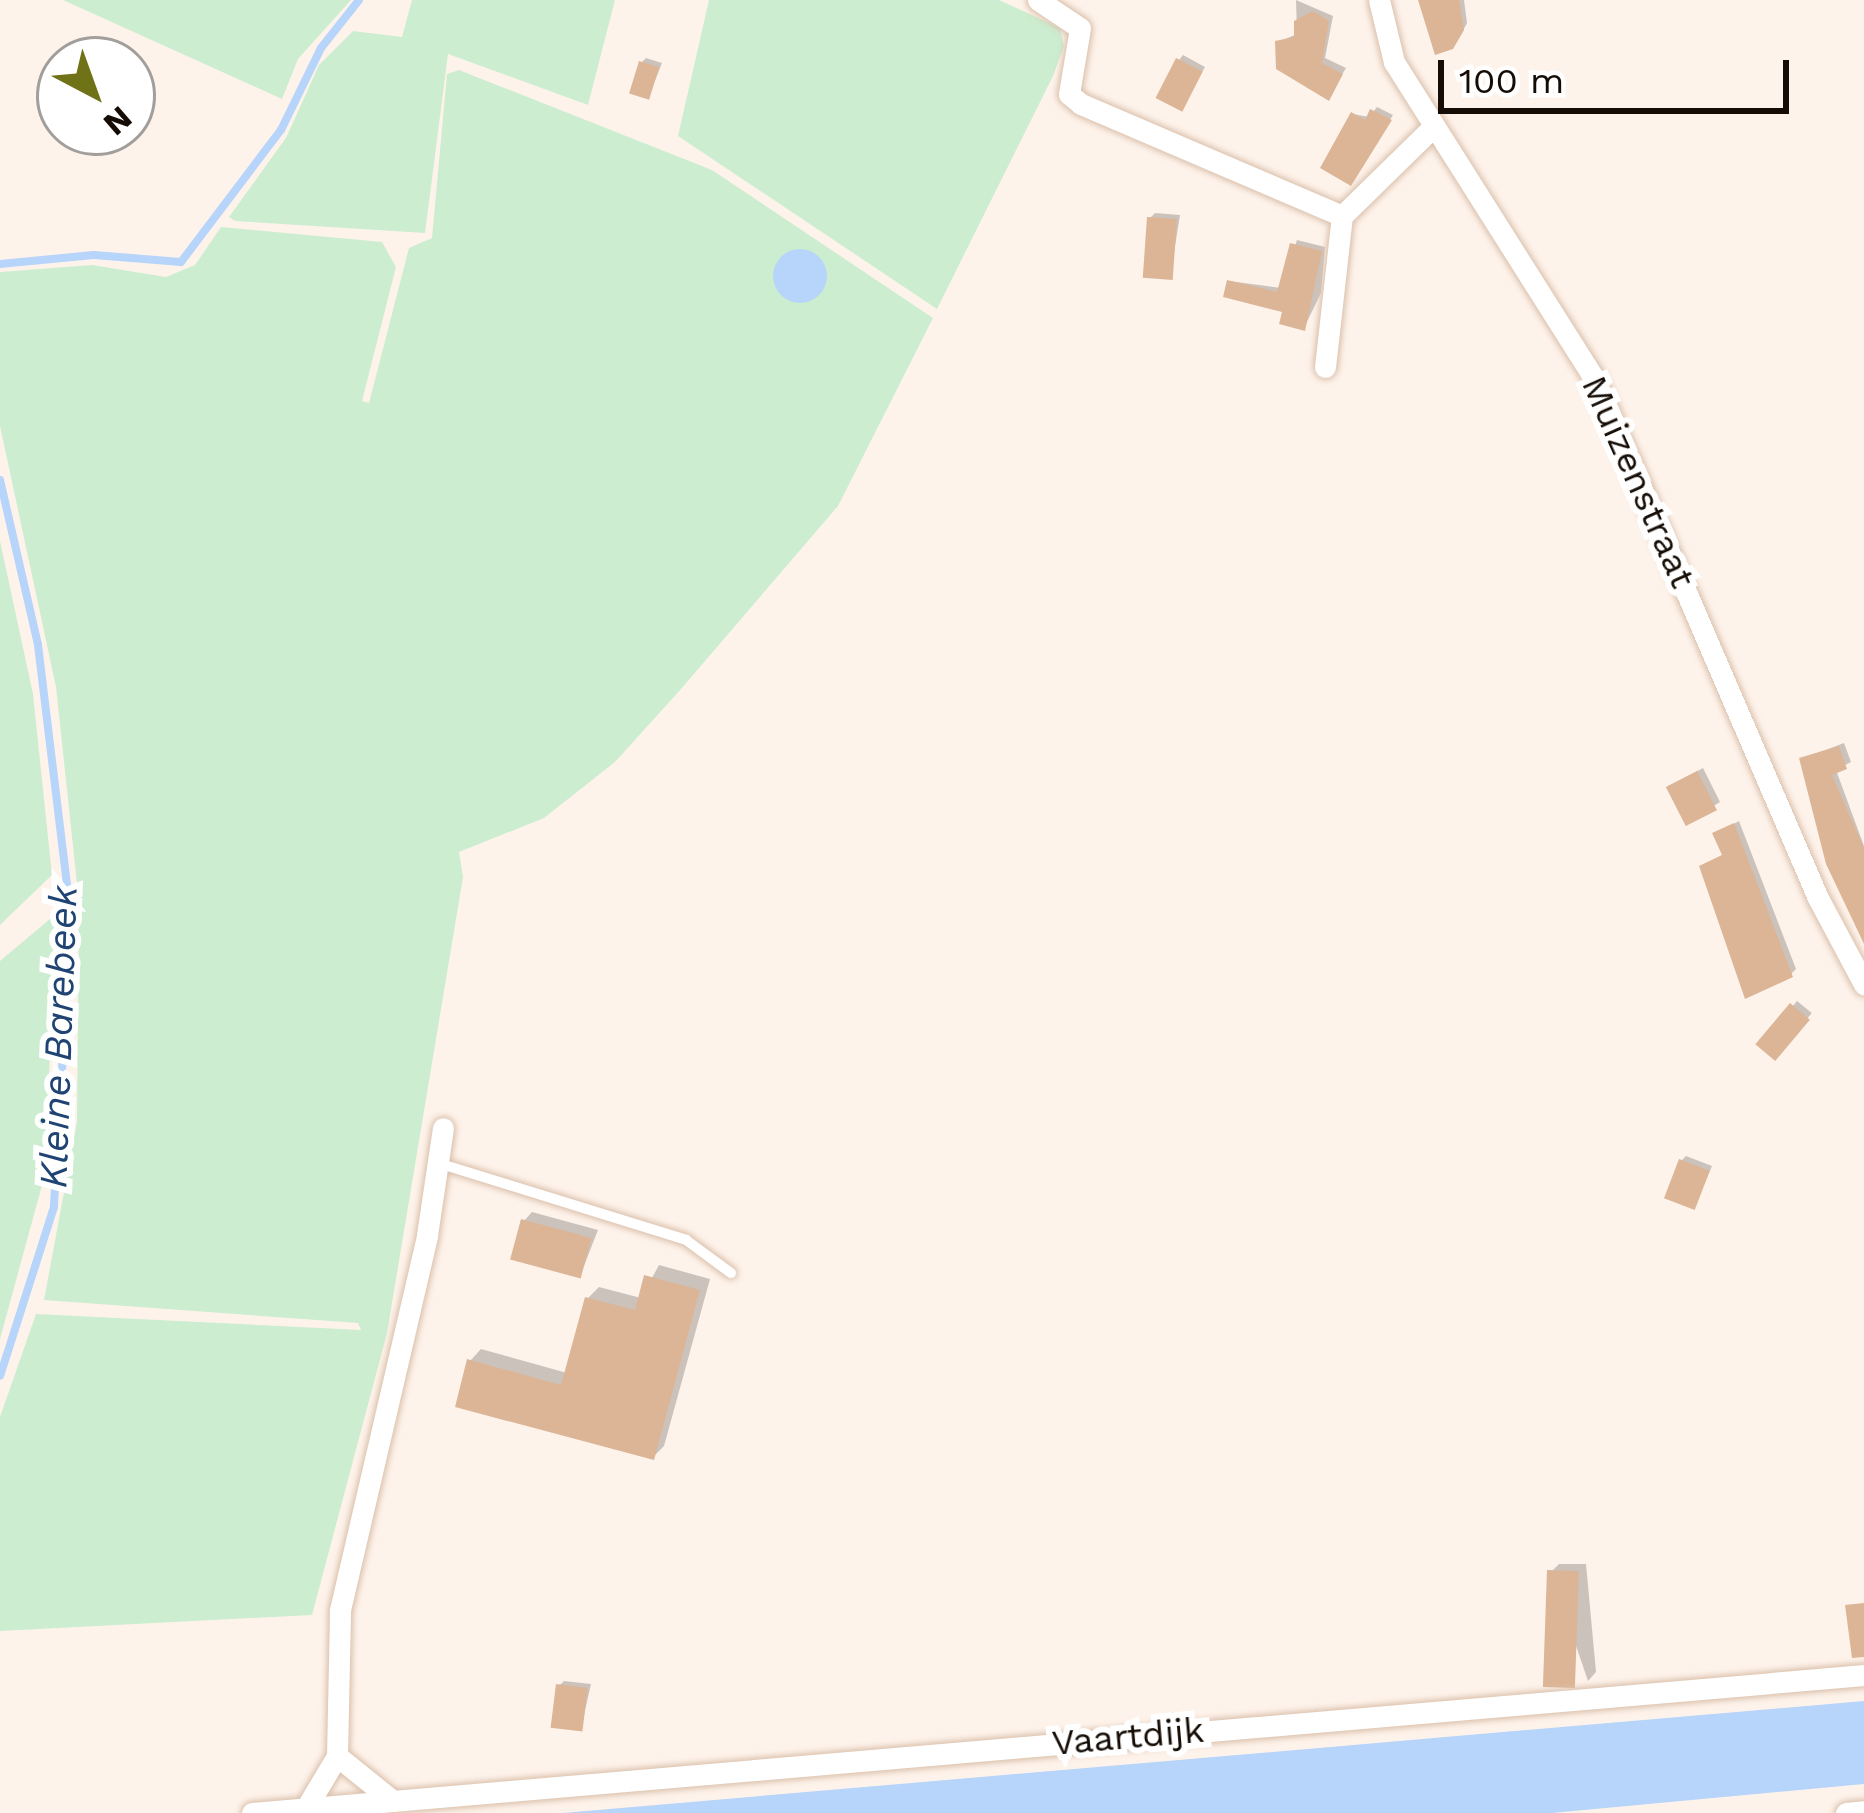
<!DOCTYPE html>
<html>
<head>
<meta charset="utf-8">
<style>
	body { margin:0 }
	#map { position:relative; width:1864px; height:1813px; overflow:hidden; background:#fef3eb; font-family:"Work Sans",sans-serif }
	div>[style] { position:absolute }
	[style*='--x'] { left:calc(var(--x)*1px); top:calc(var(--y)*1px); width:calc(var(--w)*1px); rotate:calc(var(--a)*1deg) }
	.green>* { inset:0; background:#ccedd0 }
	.water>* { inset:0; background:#b7d4fa }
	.round { border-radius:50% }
	.shadow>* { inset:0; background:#0003; transform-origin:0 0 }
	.stream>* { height:8px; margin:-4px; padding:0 4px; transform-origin:4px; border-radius:4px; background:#b7d4fa }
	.building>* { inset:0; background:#dcb596; transform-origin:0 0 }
	.roads { filter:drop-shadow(0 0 3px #dac0ab) drop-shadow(0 0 3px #dac0ab) }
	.lane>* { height:10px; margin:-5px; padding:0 5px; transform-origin:5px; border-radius:5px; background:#fff }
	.street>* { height:21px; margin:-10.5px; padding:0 10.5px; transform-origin:10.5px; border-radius:10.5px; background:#fff }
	span { translate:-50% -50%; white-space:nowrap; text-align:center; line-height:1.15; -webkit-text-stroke:12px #fff; paint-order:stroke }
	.street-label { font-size:36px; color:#140c05 }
	.water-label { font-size:39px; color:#1f4373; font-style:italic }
	.north { position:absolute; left:36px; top:36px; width:120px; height:120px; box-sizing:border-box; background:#fff; border:3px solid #a19e9b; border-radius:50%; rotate:139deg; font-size:33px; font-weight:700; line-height:48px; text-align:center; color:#140c05 }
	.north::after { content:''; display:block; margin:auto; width:42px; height:54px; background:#707218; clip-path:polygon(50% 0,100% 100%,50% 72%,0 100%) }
	.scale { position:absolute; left:1438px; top:60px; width:351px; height:54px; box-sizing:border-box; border:6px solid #140c05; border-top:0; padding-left:15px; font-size:36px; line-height:42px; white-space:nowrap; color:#140c05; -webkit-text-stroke:9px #fff; paint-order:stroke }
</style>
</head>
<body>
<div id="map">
	<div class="green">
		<div style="clip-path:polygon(63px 0,351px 0,298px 59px,282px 99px)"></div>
		<div style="clip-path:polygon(412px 0,615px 0,588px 105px,448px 54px,425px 233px,235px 221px,229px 217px,286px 138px,319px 65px,353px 31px,402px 37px)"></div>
		<div style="clip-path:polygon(709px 0,999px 0,1060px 28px,1064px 46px,1053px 76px,937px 309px,678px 136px)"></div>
		<div style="clip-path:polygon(459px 70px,712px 170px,933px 318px,838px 506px,681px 689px,615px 762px,544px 818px,459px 852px,463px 877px,387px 1333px,312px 1615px,0 1631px,0 1417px,36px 1314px,361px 1330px,358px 1323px,44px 1300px,77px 1122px,79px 902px,56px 687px,0 426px,0 272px,92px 265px,166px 277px,195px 265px,221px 227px,382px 242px,396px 267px,362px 401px,369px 403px,409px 248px,432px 238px,447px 74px)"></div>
		<div style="clip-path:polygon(0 541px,33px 694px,52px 875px,0 925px)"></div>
		<div style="clip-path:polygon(57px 913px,44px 1178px,0 1339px,0 961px)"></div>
	</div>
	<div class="water">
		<div class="round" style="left:773px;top:249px;width:54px;height:54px"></div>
		<div style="clip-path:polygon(1864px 1701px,1864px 1784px,1552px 1813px,563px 1813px)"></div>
	</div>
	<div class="shadow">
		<div style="clip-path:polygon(1296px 0,1333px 16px,1325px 58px,1346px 68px,1329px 97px,1278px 42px,1297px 34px)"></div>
		<div style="clip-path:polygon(1423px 0,1464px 0,1467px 23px,1458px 40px)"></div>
		<div style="clip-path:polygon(1183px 55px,1205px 67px,1181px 109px,1179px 60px)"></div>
		<div style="clip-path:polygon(646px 58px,662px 63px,649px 96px,641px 63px)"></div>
		<div style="clip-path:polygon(1377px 107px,1393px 115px,1354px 179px,1353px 114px,1369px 117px)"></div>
		<div style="clip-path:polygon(1155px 213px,1180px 215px,1170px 278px,1150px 218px)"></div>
		<div style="clip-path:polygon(1297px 240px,1325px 247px,1321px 293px,1304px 328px,1286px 310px,1229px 281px,1281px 288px)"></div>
		<div style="clip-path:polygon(1844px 743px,1851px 762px,1836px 770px,1864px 846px,1864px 938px,1802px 759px)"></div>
		<div style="clip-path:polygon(1703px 768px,1720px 802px,1687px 822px,1675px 783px)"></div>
		<div style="clip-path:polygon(1739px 821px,1796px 969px,1791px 974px,1702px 867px,1725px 854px,1715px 834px)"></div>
		<div style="left:1797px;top:1001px;width:19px;height:57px;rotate:39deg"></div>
		<div style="clip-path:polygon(1686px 1156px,1712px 1166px,1694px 1207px,1681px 1161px)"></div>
		<div style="clip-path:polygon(532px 1212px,598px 1230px,580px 1276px,524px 1221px)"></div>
		<div style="clip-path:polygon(659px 1265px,710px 1279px,664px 1446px,653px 1457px,470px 1361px,481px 1349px,567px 1373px,588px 1298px,599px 1287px,641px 1298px)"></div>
		<div style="clip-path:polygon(1559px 1564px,1586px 1564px,1596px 1672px,1588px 1681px,1551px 1572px)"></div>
		<div style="clip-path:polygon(564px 1681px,591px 1684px,581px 1728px,559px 1686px)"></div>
	</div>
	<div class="stream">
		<div style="--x:0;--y:264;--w:94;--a:-5.5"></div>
		<div style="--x:94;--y:255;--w:87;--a:4.6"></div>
		<div style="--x:181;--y:262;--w:166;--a:-52.9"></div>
		<div style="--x:281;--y:130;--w:91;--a:-64"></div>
		<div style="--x:321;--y:48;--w:61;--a:-51.6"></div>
		<div style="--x:0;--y:480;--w:169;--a:77"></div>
		<div style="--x:38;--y:645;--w:275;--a:83.1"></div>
		<div style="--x:71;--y:918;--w:289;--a:93.4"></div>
		<div style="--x:54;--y:1207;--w:177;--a:107.7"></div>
	</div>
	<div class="building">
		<div style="clip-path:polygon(1418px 0,1459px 0,1464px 30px,1453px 49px,1435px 55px)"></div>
		<div style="clip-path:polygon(1313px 11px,1329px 21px,1322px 63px,1343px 74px,1329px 101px,1276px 69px,1275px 41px,1294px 37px,1294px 21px)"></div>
		<div style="left:1176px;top:58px;width:30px;height:45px;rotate:27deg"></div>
		<div style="left:639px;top:61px;width:21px;height:34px;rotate:17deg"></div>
		<div style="clip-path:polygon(1370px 109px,1392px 120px,1351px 186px,1320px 168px,1351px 112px,1365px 120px)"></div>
		<div style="left:1147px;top:217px;width:30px;height:61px;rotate:4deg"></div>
		<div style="clip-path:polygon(1290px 243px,1322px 251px,1305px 331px,1279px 324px,1282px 312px,1223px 297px,1227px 280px,1277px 292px)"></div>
		<div style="clip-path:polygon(1839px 746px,1847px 769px,1832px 775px,1864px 848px,1864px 944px,1826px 864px,1799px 758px)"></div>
		<div style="left:1697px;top:771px;width:44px;height:35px;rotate:63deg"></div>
		<div style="clip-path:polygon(1734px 823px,1793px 977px,1745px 999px,1699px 866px,1722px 855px,1712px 833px)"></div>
		<div style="left:1790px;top:1003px;width:26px;height:54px;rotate:40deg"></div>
		<div style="left:1679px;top:1159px;width:33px;height:42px;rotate:21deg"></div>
		<div style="left:521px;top:1219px;width:73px;height:42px;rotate:15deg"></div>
		<div style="clip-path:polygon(644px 1275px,700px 1290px,654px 1460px,455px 1407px,467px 1359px,561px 1385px,585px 1297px,635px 1310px)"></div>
		<div style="left:1547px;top:1570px;width:32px;height:117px;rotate:2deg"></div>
		<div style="clip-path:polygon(1864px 1603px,1864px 1657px,1852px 1658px,1845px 1605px)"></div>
		<div style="left:556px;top:1684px;width:32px;height:44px;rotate:7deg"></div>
	</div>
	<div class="roads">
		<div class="lane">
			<div style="--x:438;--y:1163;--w:260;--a:17.2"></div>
			<div style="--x:686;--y:1240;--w:56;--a:36.3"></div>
		</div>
		<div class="street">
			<div style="--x:1038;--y:0;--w:50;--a:33.7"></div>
			<div style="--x:1080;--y:28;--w:67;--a:99.5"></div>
			<div style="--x:1069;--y:94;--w:16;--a:40"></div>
			<div style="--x:1081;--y:104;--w:284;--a:23.2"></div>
			<div style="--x:1342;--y:216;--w:129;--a:-44.4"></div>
			<div style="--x:1379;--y:0;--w:64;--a:76.4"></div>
			<div style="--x:1394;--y:62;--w:374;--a:57.7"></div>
			<div style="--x:1594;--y:378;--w:566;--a:66.7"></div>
			<div style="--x:1818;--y:898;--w:98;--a:61.9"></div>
			<div style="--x:1325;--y:367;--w:152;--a:-83.6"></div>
			<div style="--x:337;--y:1756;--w:146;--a:-88.8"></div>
			<div style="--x:340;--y:1610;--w:385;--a:-76.9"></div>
			<div style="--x:427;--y:1235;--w:108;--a:-81.5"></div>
			<div style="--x:306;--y:1808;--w:61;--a:-59.2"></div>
			<div style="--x:337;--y:1756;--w:72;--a:38.8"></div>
			<div style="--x:252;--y:1813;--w:1618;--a:-4.89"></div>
			<div style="--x:1846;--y:1813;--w:18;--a:-6"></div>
		</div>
	</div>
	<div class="street-label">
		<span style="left:1638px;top:482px;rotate:66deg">Muizenstraat</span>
		<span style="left:1128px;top:1737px;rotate:-5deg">Vaartdijk</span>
	</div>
	<div class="water-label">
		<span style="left:59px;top:1037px;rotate:-88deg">Kleine Barebeek</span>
	</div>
	<div class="north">N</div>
	<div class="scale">100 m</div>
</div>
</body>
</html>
